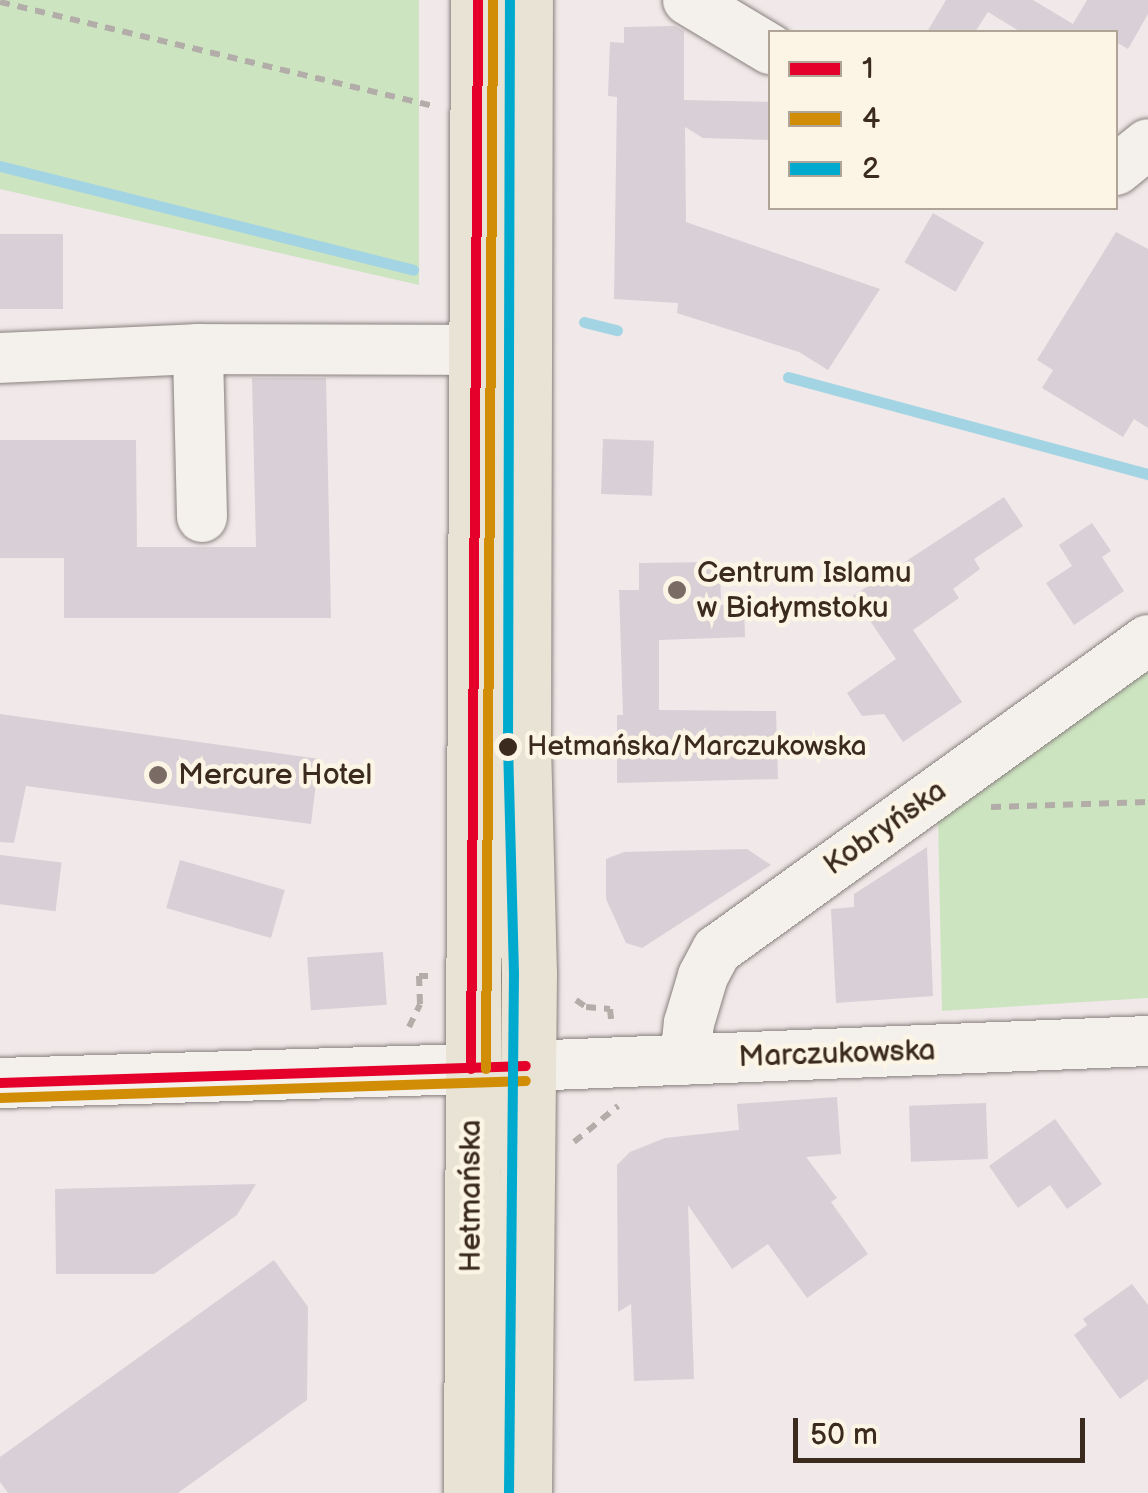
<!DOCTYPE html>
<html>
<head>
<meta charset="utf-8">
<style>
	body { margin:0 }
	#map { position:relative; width:1148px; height:1493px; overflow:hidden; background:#f0e8e9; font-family:"Balsamiq Sans",sans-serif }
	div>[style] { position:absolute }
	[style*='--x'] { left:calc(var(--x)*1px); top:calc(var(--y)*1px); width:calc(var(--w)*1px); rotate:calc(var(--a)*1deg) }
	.green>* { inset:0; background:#cde4c1 }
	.stream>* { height:11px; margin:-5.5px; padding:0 5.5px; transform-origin:5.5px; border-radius:5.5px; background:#a2d4e3 }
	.building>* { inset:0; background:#d9cfd6; transform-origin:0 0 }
	.path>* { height:6px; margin-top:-3px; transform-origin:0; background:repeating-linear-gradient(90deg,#b2ada8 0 10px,transparent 0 18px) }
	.roads { filter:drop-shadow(0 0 2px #88817e) drop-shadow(0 0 2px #88817e) }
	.minor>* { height:50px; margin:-25px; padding:0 25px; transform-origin:25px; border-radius:25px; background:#f4f0ec }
	.major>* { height:55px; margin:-27.5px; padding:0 27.5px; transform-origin:27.5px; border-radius:27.5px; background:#e8e3d4 }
	.bus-1>* { height:10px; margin:-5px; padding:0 5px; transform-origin:5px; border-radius:5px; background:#e4002b }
	.bus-2>* { height:10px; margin:-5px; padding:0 5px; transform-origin:5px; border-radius:5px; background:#d18d06 }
	.bus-3>* { height:10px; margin:-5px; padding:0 5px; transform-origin:5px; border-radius:5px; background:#00a9ce }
	.dots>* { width:28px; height:28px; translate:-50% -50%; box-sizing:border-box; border:5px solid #fcf5e5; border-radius:50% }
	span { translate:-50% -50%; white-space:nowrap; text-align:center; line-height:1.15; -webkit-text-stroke:9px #fcf5e5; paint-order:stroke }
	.bus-label { font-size:28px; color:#3b2a1e }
	.left { translate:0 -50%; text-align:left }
	.poi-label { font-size:30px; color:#3b2a1e }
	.street-label { font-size:30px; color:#3b2a1e }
	.legend { position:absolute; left:768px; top:30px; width:350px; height:180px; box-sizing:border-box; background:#fcf5e5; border:2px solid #afa495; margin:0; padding:12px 18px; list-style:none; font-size:30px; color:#3b2a1e }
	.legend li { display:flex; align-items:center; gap:20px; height:50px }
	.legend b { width:50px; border:2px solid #afa495 }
	.scale { position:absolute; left:793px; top:1418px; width:292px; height:45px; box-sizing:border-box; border:5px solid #3b2a1e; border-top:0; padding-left:12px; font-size:30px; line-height:35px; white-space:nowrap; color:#3b2a1e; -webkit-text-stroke:8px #fcf5e5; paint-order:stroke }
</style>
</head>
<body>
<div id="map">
	<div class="green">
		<div style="clip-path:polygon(0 0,419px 0,419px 285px,0 189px)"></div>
		<div style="clip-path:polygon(1148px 670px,1148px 998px,942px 1011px,938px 819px)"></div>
	</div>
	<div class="stream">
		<div style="--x:0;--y:166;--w:426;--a:14.1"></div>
		<div style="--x:584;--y:322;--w:34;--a:14"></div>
		<div style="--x:788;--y:377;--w:373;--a:15.1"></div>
	</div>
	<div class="building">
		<div style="clip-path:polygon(946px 0,1033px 0,1073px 24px,1087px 0,1148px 0,1148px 14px,1128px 49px,1116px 42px,1116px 32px,1021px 32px,988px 12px,975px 32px,927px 32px)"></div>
		<div style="clip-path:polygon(675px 26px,684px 31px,684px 100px,770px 102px,770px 140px,703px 138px,685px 127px,686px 222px,880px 289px,828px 370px,799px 352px,677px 313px,678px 303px,614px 299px,617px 97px,608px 96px,610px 42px,624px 43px,624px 27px)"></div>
		<div style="left:933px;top:213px;width:59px;height:57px;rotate:30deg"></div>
		<div style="clip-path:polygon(1116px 232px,1148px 249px,1148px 428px,1134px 419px,1123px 437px,1042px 388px,1053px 370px,1037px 360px)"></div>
		<div style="left:0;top:234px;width:63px;height:75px"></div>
		<div style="clip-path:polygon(252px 378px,326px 378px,331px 618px,64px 618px,64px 558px,0 558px,0 440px,136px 440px,137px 547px,256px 547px)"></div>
		<div style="left:603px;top:439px;width:51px;height:55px;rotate:2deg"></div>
		<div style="clip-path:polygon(1004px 497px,1023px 526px,974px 559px,980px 569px,953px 589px,959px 598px,913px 630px,962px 702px,903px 742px,884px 714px,862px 716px,847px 693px,896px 659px,853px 596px)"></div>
		<div style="clip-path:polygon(1092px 523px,1111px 551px,1102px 557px,1124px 591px,1074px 625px,1046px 583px,1072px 566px,1059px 545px)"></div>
		<div style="clip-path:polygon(720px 562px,721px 605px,744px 605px,745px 637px,659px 640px,659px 710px,776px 711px,778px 779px,617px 783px,617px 715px,623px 715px,619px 590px,639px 590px,639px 563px)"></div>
		<div style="clip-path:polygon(0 714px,319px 759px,311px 824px,26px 786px,14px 843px,0 842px)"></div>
		<div style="clip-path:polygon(927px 847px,933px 996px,836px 1003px,831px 909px,854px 907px,854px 894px)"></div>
		<div style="clip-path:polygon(747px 849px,771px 865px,642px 948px,626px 943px,606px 899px,606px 859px,624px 852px)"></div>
		<div style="left:0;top:855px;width:62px;height:49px;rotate:7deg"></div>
		<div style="left:180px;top:860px;width:109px;height:50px;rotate:16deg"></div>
		<div style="left:383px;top:952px;width:53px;height:76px;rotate:86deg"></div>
		<div style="clip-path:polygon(837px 1097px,841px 1154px,806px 1157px,837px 1198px,831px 1202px,868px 1254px,807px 1298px,768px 1244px,732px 1269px,688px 1205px,694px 1379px,634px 1381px,631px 1304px,618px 1312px,617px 1165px,630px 1152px,665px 1138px,739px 1130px,737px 1104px)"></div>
		<div style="left:986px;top:1103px;width:56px;height:77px;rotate:88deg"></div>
		<div style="clip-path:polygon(1055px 1119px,1102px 1184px,1067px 1209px,1050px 1185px,1018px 1208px,989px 1166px)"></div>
		<div style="clip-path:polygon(256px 1184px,237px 1215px,154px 1274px,56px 1274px,55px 1189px)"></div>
		<div style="clip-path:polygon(274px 1260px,308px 1307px,307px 1400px,178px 1493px,8px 1493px,0 1482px,0 1457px)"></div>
		<div style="clip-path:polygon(1132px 1284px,1148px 1305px,1148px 1379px,1120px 1399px,1074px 1335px,1087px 1325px,1083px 1319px)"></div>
	</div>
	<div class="path">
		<div style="--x:0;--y:2;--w:444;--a:13.5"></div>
		<div style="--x:991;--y:807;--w:157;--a:-1.8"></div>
		<div style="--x:576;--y:1000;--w:12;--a:35"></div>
		<div style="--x:586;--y:1007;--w:24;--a:5"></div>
		<div style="--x:610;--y:1009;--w:10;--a:84"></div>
		<div style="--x:409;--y:1027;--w:25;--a:-64"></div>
		<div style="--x:420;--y:1004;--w:28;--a:-92"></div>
		<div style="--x:419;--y:976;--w:9;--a:0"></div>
		<div style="--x:574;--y:1142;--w:57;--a:-39.3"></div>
	</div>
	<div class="roads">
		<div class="minor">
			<div style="--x:688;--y:0;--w:96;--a:30.9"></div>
			<div style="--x:1116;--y:170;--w:41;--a:-39.1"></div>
			<div style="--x:0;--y:358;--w:198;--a:-2.6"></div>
			<div style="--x:202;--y:517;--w:168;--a:-91.4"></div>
			<div style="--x:198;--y:349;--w:280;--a:0.2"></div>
			<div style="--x:685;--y:1060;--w:37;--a:-84"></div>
			<div style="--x:689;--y:1023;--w:49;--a:-73.4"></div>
			<div style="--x:703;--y:976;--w:30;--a:-62"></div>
			<div style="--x:717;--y:950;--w:531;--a:-35.73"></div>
			<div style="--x:526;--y:1066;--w:623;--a:-2.3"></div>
			<div style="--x:0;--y:1083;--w:471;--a:-1.7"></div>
		</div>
		<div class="major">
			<div style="--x:471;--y:1493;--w:1493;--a:-89.73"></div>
			<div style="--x:524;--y:1493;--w:519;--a:-89.45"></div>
			<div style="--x:529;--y:974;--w:225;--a:-91.5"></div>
			<div style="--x:523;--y:749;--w:749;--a:-89.85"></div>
		</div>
	</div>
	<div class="bus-1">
		<div style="--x:471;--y:1069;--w:1069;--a:-89.62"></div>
		<div style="--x:0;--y:1083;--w:526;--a:-1.85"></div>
	</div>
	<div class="bus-2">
		<div style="--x:486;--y:1069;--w:1069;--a:-89.62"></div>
		<div style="--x:0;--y:1098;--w:526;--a:-1.85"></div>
	</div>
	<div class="bus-3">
		<div style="--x:509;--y:1493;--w:519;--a:-89.45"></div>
		<div style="--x:514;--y:974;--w:225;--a:-91.5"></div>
		<div style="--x:508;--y:749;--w:749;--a:-89.85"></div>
	</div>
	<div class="dots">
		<div style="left:677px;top:590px;background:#7a6c65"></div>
		<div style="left:508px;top:747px;background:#3b2a1e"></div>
		<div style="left:158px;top:775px;background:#7a6c65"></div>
	</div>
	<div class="bus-label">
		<span class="left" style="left:527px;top:747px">Hetmańska/Marczukowska</span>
	</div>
	<div class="poi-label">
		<span class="left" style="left:697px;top:590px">Centrum Islamu<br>w Białymstoku</span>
		<span class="left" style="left:178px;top:775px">Mercure Hotel</span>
	</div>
	<div class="street-label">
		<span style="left:885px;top:828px;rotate:-35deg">Kobryńska</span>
		<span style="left:837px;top:1054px;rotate:-2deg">Marczukowska</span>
		<span style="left:471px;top:1196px;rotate:-90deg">Hetmańska</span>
	</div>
	<ul class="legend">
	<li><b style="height:12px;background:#e4002b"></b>1</li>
	<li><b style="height:12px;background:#d18d06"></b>4</li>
	<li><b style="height:12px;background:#00a9ce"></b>2</li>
	</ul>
	<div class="scale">50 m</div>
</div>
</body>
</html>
